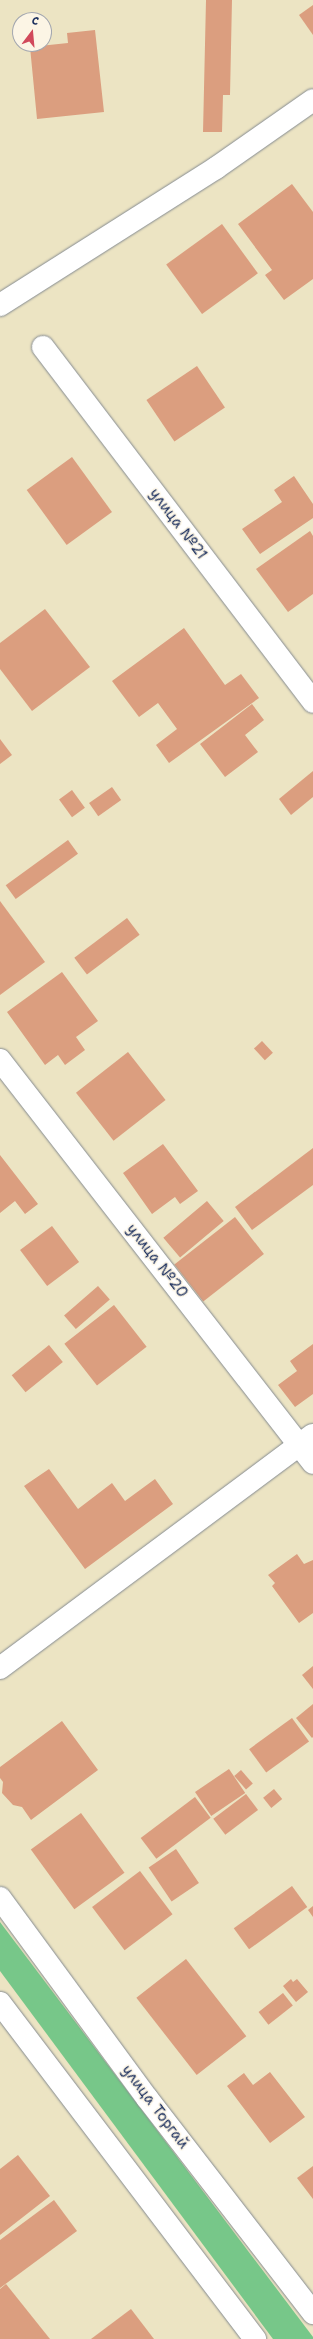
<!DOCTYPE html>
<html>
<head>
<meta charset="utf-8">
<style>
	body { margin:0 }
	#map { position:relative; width:313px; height:2339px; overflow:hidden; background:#ece4c3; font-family:"Shantell Sans",sans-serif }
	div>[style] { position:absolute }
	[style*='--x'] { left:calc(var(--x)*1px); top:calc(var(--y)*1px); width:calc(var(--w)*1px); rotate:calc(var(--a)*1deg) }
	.green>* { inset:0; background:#77c789 }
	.building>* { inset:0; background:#db9e7f; transform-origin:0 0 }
	.roads { filter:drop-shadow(0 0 1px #848a90) drop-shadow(0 0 1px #848a90) }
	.minor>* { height:22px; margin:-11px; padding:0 11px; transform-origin:11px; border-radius:11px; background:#fff }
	span { translate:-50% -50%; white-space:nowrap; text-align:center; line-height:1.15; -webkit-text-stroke:3px #fcf5e5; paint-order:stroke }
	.street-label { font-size:15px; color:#1b2f5e }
	.north { position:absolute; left:12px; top:12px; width:40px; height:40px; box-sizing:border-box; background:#fcf5e5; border:1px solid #a2a6af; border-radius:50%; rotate:16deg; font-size:11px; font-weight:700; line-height:16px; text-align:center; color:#1b2f5e }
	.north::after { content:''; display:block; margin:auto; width:14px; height:18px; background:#d1495b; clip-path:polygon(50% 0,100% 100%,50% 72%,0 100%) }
</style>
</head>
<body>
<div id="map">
	<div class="green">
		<div style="clip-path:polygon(0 1922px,313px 2337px,313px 2339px,273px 2339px,0 1971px)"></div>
	</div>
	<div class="building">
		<div style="clip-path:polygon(206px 0,232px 0,230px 95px,223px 95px,222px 132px,203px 132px)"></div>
		<div style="clip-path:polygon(313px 5px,313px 35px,299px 15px)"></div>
		<div style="clip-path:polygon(95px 30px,104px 112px,37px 119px,30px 47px,68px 43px,67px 33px)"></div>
		<div style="clip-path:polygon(292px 184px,313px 212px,313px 279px,284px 300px,265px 275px,272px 270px,238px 224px)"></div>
		<div style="left:222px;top:224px;width:61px;height:69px;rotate:54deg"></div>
		<div style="left:197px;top:366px;width:50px;height:61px;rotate:56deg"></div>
		<div style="left:72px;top:457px;width:68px;height:56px;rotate:54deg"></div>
		<div style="clip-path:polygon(294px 476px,313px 504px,313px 518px,260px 554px,242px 529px,282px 502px,274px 490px)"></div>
		<div style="clip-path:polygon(310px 531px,313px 536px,313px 594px,288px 612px,256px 569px)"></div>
		<div style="clip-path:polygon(45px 609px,90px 667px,32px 711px,0 669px,0 643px)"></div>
		<div style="clip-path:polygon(184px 628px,225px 685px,241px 674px,259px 698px,169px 763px,156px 745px,177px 729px,158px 703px,139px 717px,112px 681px)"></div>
		<div style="clip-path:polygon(252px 704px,264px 720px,245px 735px,258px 752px,225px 777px,200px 744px)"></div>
		<div style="clip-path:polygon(0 739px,12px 755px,0 764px)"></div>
		<div style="clip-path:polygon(313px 771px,313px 797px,291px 815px,279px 799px)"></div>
		<div style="left:112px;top:787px;width:16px;height:28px;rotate:55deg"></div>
		<div style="left:72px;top:790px;width:22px;height:16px;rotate:54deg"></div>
		<div style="left:68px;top:840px;width:17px;height:77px;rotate:54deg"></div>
		<div style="clip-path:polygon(0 901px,45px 962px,0 995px)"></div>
		<div style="left:127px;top:918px;width:21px;height:66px;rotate:53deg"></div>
		<div style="clip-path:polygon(62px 972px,98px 1021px,76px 1037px,85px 1050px,65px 1065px,58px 1055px,45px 1065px,7px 1012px)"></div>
		<div style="left:262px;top:1041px;width:16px;height:11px;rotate:47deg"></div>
		<div style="left:128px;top:1052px;width:61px;height:66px;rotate:52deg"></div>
		<div style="clip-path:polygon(163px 1144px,198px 1191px,180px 1204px,175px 1197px,152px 1214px,123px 1173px)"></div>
		<div style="clip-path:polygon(313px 1148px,313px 1185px,252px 1230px,235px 1207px)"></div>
		<div style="clip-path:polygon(0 1155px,38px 1204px,25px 1214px,15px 1201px,0 1213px)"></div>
		<div style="left:207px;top:1201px;width:26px;height:57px;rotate:50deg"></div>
		<div style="left:235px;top:1217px;width:47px;height:77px;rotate:52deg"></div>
		<div style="left:52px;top:1226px;width:45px;height:40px;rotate:53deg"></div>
		<div style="left:98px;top:1286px;width:18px;height:45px;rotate:49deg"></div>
		<div style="left:114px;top:1305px;width:53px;height:63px;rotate:52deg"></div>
		<div style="clip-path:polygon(313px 1344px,313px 1394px,295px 1407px,278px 1385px,297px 1371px,290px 1361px)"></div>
		<div style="left:49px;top:1345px;width:22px;height:48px;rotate:51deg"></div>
		<div style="clip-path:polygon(49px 1469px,78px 1509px,112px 1483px,125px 1501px,155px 1479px,173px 1504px,85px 1569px,24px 1486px)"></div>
		<div style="clip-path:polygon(297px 1554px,304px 1564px,313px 1560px,313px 1613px,299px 1623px,272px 1586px,275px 1583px,268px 1575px)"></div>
		<div style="clip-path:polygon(313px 1666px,313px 1689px,302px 1675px)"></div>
		<div style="clip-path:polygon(313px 1704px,313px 1737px,312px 1738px,296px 1718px)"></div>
		<div style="left:292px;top:1718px;width:29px;height:53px;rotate:54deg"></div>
		<div style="clip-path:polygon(62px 1721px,98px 1770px,31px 1820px,22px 1807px,13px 1805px,2px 1793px,3px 1782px,0 1778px,0 1767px)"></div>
		<div style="left:229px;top:1769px;width:29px;height:41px;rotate:56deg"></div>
		<div style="left:241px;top:1770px;width:18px;height:9px;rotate:49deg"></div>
		<div style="left:274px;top:1789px;width:13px;height:14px;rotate:51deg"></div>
		<div style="left:246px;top:1794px;width:20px;height:41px;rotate:53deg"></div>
		<div style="left:195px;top:1797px;width:26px;height:68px;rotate:53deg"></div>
		<div style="left:81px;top:1813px;width:74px;height:62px;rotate:54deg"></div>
		<div style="left:176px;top:1849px;width:41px;height:33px;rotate:56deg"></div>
		<div style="left:140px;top:1871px;width:54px;height:60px;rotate:53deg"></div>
		<div style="left:292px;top:1886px;width:26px;height:72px;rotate:54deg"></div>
		<div style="clip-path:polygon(313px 1906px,313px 1917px,308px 1910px)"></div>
		<div style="left:186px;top:1959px;width:98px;height:63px;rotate:52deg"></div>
		<div style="clip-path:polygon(291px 1979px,293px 1982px,297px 1979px,308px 1992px,296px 2002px,283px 1986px)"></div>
		<div style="left:283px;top:1993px;width:16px;height:31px;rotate:52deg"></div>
		<div style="clip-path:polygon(270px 2072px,305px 2117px,270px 2143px,227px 2086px,244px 2073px,253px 2085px)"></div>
		<div style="clip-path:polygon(18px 2155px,50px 2196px,0 2235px,0 2169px)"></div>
		<div style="clip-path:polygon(313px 2166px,313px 2199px,297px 2178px)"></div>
		<div style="clip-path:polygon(54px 2200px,77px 2231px,0 2288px,0 2240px)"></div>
		<div style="clip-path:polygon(6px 2284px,50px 2339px,0 2339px,0 2289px)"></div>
		<div style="clip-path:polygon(131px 2309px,154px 2339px,91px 2339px)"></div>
	</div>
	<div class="roads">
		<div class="minor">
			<div style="--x:0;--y:305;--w:256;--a:-32.4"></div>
			<div style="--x:216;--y:168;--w:118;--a:-35"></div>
			<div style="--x:43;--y:347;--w:446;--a:52.7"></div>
			<div style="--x:0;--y:1060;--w:510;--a:52.16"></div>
			<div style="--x:0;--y:1668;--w:390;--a:-36.7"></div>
			<div style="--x:0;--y:1898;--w:248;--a:53.7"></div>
			<div style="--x:147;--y:2098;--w:272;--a:52.3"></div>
			<div style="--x:0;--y:2003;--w:422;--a:52.8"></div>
		</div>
	</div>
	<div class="street-label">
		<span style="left:178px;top:524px;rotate:53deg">улица №21</span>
		<span style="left:157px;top:1261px;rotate:52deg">улица №20</span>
		<span style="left:155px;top:2107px;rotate:53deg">улица Торгай</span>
	</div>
	<div class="north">С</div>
</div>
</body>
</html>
